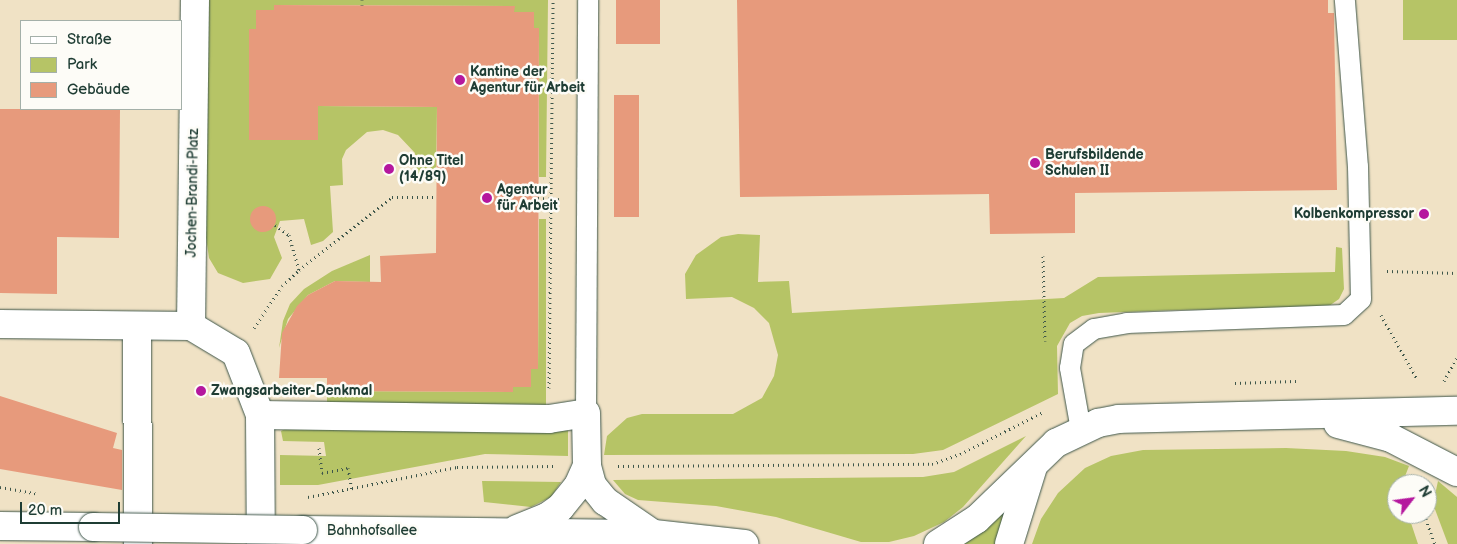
<!DOCTYPE html>
<html>
<head>
<meta charset="utf-8">
<style>
	body { margin:0 }
	#map { position:relative; width:1457px; height:544px; overflow:hidden; background:#f0e2c5; font-family:"Balsamiq Sans",sans-serif }
	div>[style] { position:absolute }
	[style*='--x'] { left:calc(var(--x)*1px); top:calc(var(--y)*1px); width:calc(var(--w)*1px); rotate:calc(var(--a)*1deg) }
	.green>* { inset:0; background:#b6c466; transform-origin:0 0 }
	.building>* { inset:0; background:#e79a7c; transform-origin:0 0 }
	.round { border-radius:50% }
	.path>* { height:3px; margin-top:-1.5px; transform-origin:0; background:repeating-linear-gradient(90deg,#3e564a 0 1px,transparent 0 5px) }
	.roads { filter:drop-shadow(0 0 1px #3e564a) drop-shadow(0 0 1px #3e564a) }
	.service>* { height:20px; margin:-10px; padding:0 10px; transform-origin:10px; border-radius:10px; background:#fff }
	.pedestrian>* { height:28px; margin:-14px; padding:0 14px; transform-origin:14px; border-radius:14px; background:#fff }
	.minor>* { height:28px; margin:-14px; padding:0 14px; transform-origin:14px; border-radius:14px; background:#fff }
	.secondary>* { height:28px; margin:-14px; padding:0 14px; transform-origin:14px; border-radius:14px; background:#fff }
	.bridges { filter:drop-shadow(0 0 1px #3e564a) drop-shadow(0 0 1px #3e564a) }
	.secondary-bridge>* { height:28px; margin:-14px; padding:0 14px; transform-origin:14px; border-radius:14px; background:#fff }
	.dots>* { width:14px; height:14px; translate:-50% -50%; box-sizing:border-box; border:2px solid #fdfcf7; border-radius:50% }
	span { translate:-50% -50%; white-space:nowrap; text-align:center; line-height:1.15; -webkit-text-stroke:5px #fdfcf7; paint-order:stroke }
	.poi-label { font-size:14px; color:#1f3d34; font-weight:700 }
	.left { translate:0 -50%; text-align:left }
	.right { translate:-100% -50%; text-align:right }
	.street-label { font-size:14px; color:#1f3d34 }
	.legend { position:absolute; left:20px; top:20px; width:162px; height:90px; box-sizing:border-box; background:#fdfcf7; border:1px solid #a4b0a9; margin:0; padding:6px 9px; list-style:none; font-size:15px; color:#1f3d34 }
	.legend li { display:flex; align-items:center; gap:10px; height:25px }
	.legend b { width:25px; border:1px solid #a4b0a9 }
	.north { position:absolute; left:1387px; top:474px; width:50px; height:50px; box-sizing:border-box; background:#fdfcf7; border:1px solid #a4b0a9; border-radius:50%; rotate:60deg; font-size:14px; font-weight:700; line-height:20px; text-align:center; color:#1f3d34 }
	.north::after { content:''; display:block; margin:auto; width:18px; height:22px; background:#b5179e; clip-path:polygon(50% 0,100% 100%,50% 72%,0 100%) }
	.scale { position:absolute; left:20px; top:502px; width:100px; height:22px; box-sizing:border-box; border:2px solid #1f3d34; border-top:0; padding-left:6px; font-size:15px; line-height:18px; white-space:nowrap; color:#1f3d34; -webkit-text-stroke:4px #fdfcf7; paint-order:stroke }
</style>
</head>
<body>
<div id="map">
	<div class="green">
		<div style="clip-path:polygon(208px 0,548px 0,546px 177px,539px 177px,539px 28px,534px 28px,534px 12px,514px 12px,514px 6px,275px 5px,274px 10px,256px 10px,256px 29px,249px 29px,249px 140px,317px 140px,318px 106px,437px 107px,436px 180px,416px 180px,415px 153px,398px 135px,383px 130px,367px 132px,346px 150px,342px 159px,343px 185px,330px 186px,333px 232px,323px 241px,311px 245px,304px 219px,280px 221px,274px 237px,282px 258px,270px 279px,243px 283px,218px 273px,209px 258px,206px 237px)"></div>
		<div style="left:1403px;top:0;width:54px;height:40px"></div>
		<div style="clip-path:polygon(539px 219px,546px 219px,546px 405px,327px 403px,327px 391px,512px 392px,513px 387px,531px 387px,531px 369px,538px 369px)"></div>
		<div style="clip-path:polygon(738px 234px,760px 235px,758px 282px,789px 281px,792px 313px,1064px 298px,1098px 277px,1335px 272px,1336px 247px,1342px 248px,1344px 289px,1339px 299px,1326px 308px,1176px 310px,1099px 313px,1082px 316px,1070px 323px,1057px 346px,1058px 394px,943px 450px,913px 454px,604px 455px,607px 436px,627px 418px,642px 414px,733px 414px,762px 398px,774px 376px,778px 355px,769px 323px,754px 308px,732px 297px,686px 299px,685px 274px,696px 255px,721px 237px)"></div>
		<div style="clip-path:polygon(370px 255px,370px 282px,335px 281px,308px 295px,288px 319px,279px 348px,283px 321px,290px 304px,304px 289px,332px 271px)"></div>
		<div style="clip-path:polygon(287px 428px,568px 430px,568px 456px,485px 454px,318px 485px,280px 485px,280px 455px,326px 456px,324px 442px,283px 441px,281px 431px)"></div>
		<div style="clip-path:polygon(1026px 436px,963px 507px,944px 522px,914px 536px,889px 542px,861px 542px,776px 517px,716px 506px,638px 500px,625px 494px,613px 480px,923px 477px,954px 472px)"></div>
		<div style="clip-path:polygon(1286px 448px,1346px 451px,1385px 457px,1409px 466px,1402px 484px,1397px 484px,1397px 514px,1408px 514px,1418px 544px,1032px 544px,1041px 519px,1058px 493px,1085px 468px,1111px 456px,1143px 450px)"></div>
		<div style="clip-path:polygon(482px 481px,561px 482px,551px 497px,531px 507px,484px 502px)"></div>
		<div style="clip-path:polygon(1438px 481px,1457px 497px,1457px 544px,1448px 544px,1433px 504px)"></div>
		<div style="clip-path:polygon(1008px 491px,1003px 544px,951px 544px)"></div>
	</div>
	<div class="building">
		<div style="left:616px;top:0;width:44px;height:44px"></div>
		<div style="clip-path:polygon(737px 0,1328px 0,1328px 13px,1334px 13px,1334px 17px,1337px 190px,1075px 193px,1075px 233px,990px 234px,989px 194px,740px 197px)"></div>
		<div style="clip-path:polygon(274px 5px,515px 6px,514px 12px,534px 12px,534px 28px,539px 28px,538px 369px,531px 369px,531px 387px,513px 387px,513px 392px,327px 391px,327px 378px,279px 378px,282px 333px,297px 306px,308px 295px,335px 281px,381px 282px,380px 256px,436px 253px,437px 107px,318px 106px,318px 140px,249px 140px,249px 29px,256px 29px,256px 10px,274px 10px)"></div>
		<div style="left:614px;top:95px;width:25px;height:122px"></div>
		<div style="clip-path:polygon(0 109px,120px 109px,119px 238px,57px 237px,57px 294px,0 293px)"></div>
		<div class="round" style="left:250px;top:206px;width:26px;height:26px"></div>
		<div style="clip-path:polygon(0 396px,117px 433px,113px 448px,122px 450px,122px 490px,0 469px)"></div>
	</div>
	<div class="path">
		<div style="--x:362;--y:5;--w:5;--a:-90"></div>
		<div style="--x:538;--y:198;--w:22;--a:3"></div>
		<div style="--x:275;--y:225;--w:17;--a:36"></div>
		<div style="--x:289;--y:235;--w:36;--a:74"></div>
		<div style="--x:1043;--y:256;--w:85;--a:88.7"></div>
		<div style="--x:1387;--y:271;--w:70;--a:1.6"></div>
		<div style="--x:1381;--y:315;--w:73;--a:60.6"></div>
		<div style="--x:254;--y:328;--w:50;--a:-56.3"></div>
		<div style="--x:282;--y:286;--w:23;--a:-43"></div>
		<div style="--x:299;--y:270;--w:118;--a:-38.1"></div>
		<div style="--x:392;--y:197;--w:44;--a:0"></div>
		<div style="--x:1444;--y:381;--w:26;--a:-61"></div>
		<div style="--x:1235;--y:383;--w:61;--a:-1.9"></div>
		<div style="--x:549;--y:388;--w:388;--a:-89.4"></div>
		<div style="--x:319;--y:448;--w:25;--a:83"></div>
		<div style="--x:322;--y:473;--w:26;--a:-11"></div>
		<div style="--x:348;--y:468;--w:22;--a:80"></div>
		<div style="--x:618;--y:466;--w:314;--a:-0.4"></div>
		<div style="--x:932;--y:464;--w:30;--a:-20"></div>
		<div style="--x:960;--y:454;--w:93;--a:-26.8"></div>
		<div style="--x:0;--y:487;--w:36;--a:10"></div>
		<div style="--x:308;--y:497;--w:152;--a:-11.4"></div>
		<div style="--x:457;--y:467;--w:97;--a:-0.6"></div>
		<div style="--x:1424;--y:514;--w:32;--a:70"></div>
	</div>
	<div class="roads">
		<div class="service">
			<div style="--x:586;--y:413;--w:413;--a:-89.7"></div>
			<div style="--x:1081;--y:430;--w:63;--a:-100.1"></div>
			<div style="--x:1070;--y:368;--w:24;--a:-81"></div>
			<div style="--x:1074;--y:344;--w:25;--a:-37"></div>
			<div style="--x:1094;--y:329;--w:34;--a:-10"></div>
			<div style="--x:1127;--y:323;--w:217;--a:-2.1"></div>
			<div style="--x:1344;--y:315;--w:23;--a:-43"></div>
			<div style="--x:1361;--y:299;--w:132;--a:-91.3"></div>
			<div style="--x:1358;--y:167;--w:168;--a:-94.5"></div>
		</div>
		<div class="pedestrian">
			<div style="--x:0;--y:324;--w:191;--a:0.6"></div>
			<div style="--x:191;--y:326;--w:52;--a:31"></div>
			<div style="--x:236;--y:353;--w:66;--a:68.8"></div>
			<div style="--x:260;--y:415;--w:129;--a:89.6"></div>
			<div style="--x:137;--y:326;--w:218;--a:89.7"></div>
			<div style="--x:191;--y:326;--w:326;--a:-89.3"></div>
			<div style="--x:260;--y:415;--w:289;--a:0.8"></div>
			<div style="--x:549;--y:419;--w:37;--a:-9"></div>
		</div>
		<div class="minor">
			<div style="--x:586;--y:413;--w:53;--a:88.9"></div>
		</div>
		<div class="secondary">
			<div style="--x:1338;--y:424;--w:55;--a:14.8"></div>
			<div style="--x:1391;--y:438;--w:74;--a:27.3"></div>
			<div style="--x:587;--y:466;--w:20;--a:75"></div>
			<div style="--x:592;--y:485;--w:21;--a:51"></div>
			<div style="--x:605;--y:501;--w:58;--a:34.5"></div>
			<div style="--x:0;--y:526;--w:93;--a:0.6"></div>
			<div style="--x:517;--y:529;--w:32;--a:-22"></div>
			<div style="--x:547;--y:517;--w:16;--a:-35"></div>
			<div style="--x:560;--y:508;--w:28;--a:-51"></div>
			<div style="--x:578;--y:486;--w:22;--a:-66"></div>
			<div style="--x:303;--y:530;--w:351;--a:0.7"></div>
			<div style="--x:654;--y:534;--w:91;--a:6.3"></div>
			<div style="--x:938;--y:544;--w:46;--a:-32.7"></div>
			<div style="--x:977;--y:519;--w:110;--a:-43.9"></div>
			<div style="--x:1056;--y:443;--w:47;--a:-25.5"></div>
			<div style="--x:1098;--y:423;--w:21;--a:-11"></div>
			<div style="--x:1119;--y:419;--w:338;--a:-1.4"></div>
			<div style="--x:1009;--y:544;--w:81;--a:-72.7"></div>
		</div>
	</div>
	<div class="bridges">
		<div class="secondary-bridge">
			<div style="--x:93;--y:527;--w:210;--a:0.8"></div>
		</div>
	</div>
	<div class="dots">
		<div style="left:460px;top:80px;background:#b5179e"></div>
		<div style="left:1035px;top:163px;background:#b5179e"></div>
		<div style="left:389px;top:169px;background:#b5179e"></div>
		<div style="left:487px;top:198px;background:#b5179e"></div>
		<div style="left:1424px;top:214px;background:#b5179e"></div>
		<div style="left:201px;top:391px;background:#b5179e"></div>
	</div>
	<div class="poi-label">
		<span class="left" style="left:470px;top:80px">Kantine der<br>Agentur für Arbeit</span>
		<span class="left" style="left:1045px;top:163px">Berufsbildende<br>Schulen II</span>
		<span class="left" style="left:399px;top:169px">Ohne Titel<br>(14/89)</span>
		<span class="left" style="left:497px;top:198px">Agentur<br>für Arbeit</span>
		<span class="right" style="left:1414px;top:214px">Kolbenkompressor</span>
		<span class="left" style="left:211px;top:391px">Zwangsarbeiter-Denkmal</span>
	</div>
	<div class="street-label">
		<span style="left:193px;top:193px;rotate:-89deg">Jochen-Brandi-Platz</span>
		<span style="left:372px;top:531px">Bahnhofsallee</span>
	</div>
	<ul class="legend">
	<li><b style="height:6px;background:#fff"></b>Straße</li>
	<li><b style="height:14px;background:#b6c466"></b>Park</li>
	<li><b style="height:14px;background:#e79a7c"></b>Gebäude</li>
	</ul>
	<div class="north">N</div>
	<div class="scale">20 m</div>
</div>
</body>
</html>
